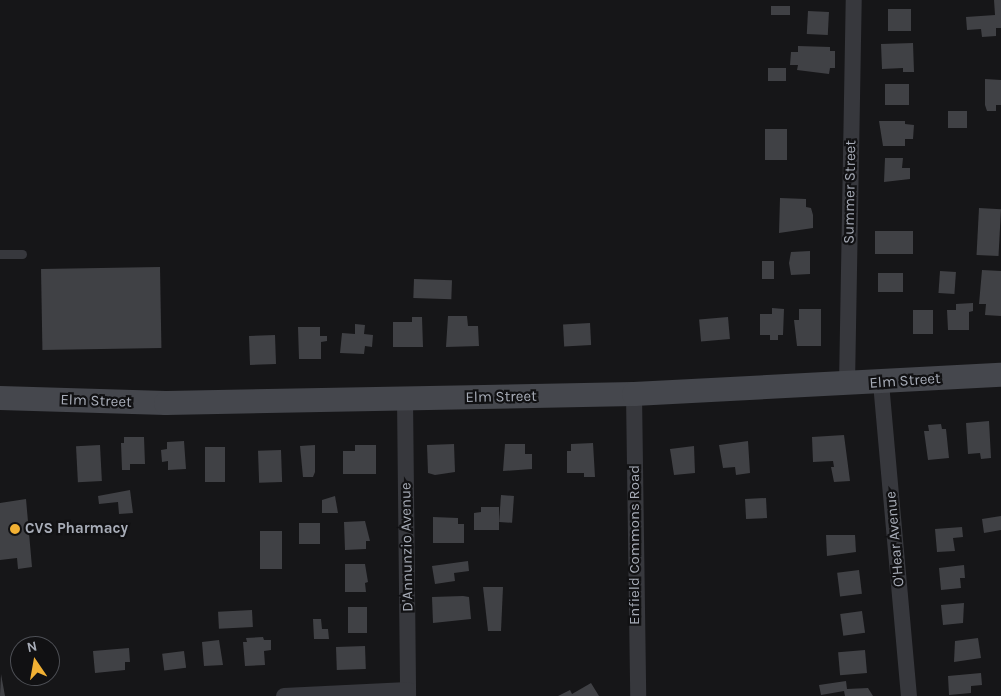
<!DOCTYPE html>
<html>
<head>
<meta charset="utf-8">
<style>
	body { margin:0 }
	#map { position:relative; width:1001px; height:696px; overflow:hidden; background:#161618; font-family:Karla,sans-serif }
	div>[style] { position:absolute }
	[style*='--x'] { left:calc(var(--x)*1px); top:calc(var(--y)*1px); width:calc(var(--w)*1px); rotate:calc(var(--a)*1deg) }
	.building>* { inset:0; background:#404145; transform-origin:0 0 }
	.lane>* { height:9px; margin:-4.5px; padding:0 4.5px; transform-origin:4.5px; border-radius:4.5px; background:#37383d }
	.street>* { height:16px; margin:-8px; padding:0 8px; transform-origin:8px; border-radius:8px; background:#37383d }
	.secondary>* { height:24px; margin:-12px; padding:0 12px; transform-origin:12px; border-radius:12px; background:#45474d }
	.dots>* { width:14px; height:14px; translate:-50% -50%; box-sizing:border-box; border:2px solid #111113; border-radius:50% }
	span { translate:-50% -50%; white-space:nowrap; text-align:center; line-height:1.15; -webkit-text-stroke:4.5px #111113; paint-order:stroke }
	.street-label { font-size:15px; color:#a8adb8 }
	.poi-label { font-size:15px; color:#a8adb8; font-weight:700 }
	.left { translate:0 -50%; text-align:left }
	.north { position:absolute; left:10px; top:636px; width:50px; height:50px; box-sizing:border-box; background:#111113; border:1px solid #4d4f55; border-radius:50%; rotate:348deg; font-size:14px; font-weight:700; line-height:20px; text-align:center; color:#a8adb8 }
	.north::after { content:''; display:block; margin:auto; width:18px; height:22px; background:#f2b134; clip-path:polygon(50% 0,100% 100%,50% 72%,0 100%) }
</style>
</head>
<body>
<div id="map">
	<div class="building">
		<div style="clip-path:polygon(994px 0,1001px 0,1001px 28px,996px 28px,996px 36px,982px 37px,981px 29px,967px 30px,966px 17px,995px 15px)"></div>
		<div style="left:771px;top:6px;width:19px;height:9px"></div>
		<div style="left:888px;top:9px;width:23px;height:22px"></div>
		<div style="left:808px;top:11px;width:21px;height:23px;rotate:3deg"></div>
		<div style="clip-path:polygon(913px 43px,914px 72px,903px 72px,903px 68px,882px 69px,881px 44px)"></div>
		<div style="clip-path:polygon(798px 46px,830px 47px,830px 51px,835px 51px,835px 68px,830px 68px,829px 74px,797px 70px,798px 65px,790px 65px,791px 52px,798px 52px)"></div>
		<div style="left:768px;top:68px;width:18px;height:13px"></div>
		<div style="clip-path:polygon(985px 79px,1001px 80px,1001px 105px,996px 105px,996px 111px,987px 111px,985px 105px)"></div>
		<div style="left:885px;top:84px;width:24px;height:21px"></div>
		<div style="left:948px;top:111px;width:19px;height:17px"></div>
		<div style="clip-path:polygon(879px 121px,905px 121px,905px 124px,914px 125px,913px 139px,905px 139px,905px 146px,883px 146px)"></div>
		<div style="left:765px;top:129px;width:22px;height:31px"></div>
		<div style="clip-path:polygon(885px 158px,903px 158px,902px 168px,910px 168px,910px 179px,884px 182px)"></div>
		<div style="clip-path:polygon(780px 198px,806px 199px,806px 207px,811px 208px,813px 215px,813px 228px,779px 233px)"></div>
		<div style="left:979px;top:208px;width:22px;height:47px;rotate:3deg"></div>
		<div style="left:875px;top:231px;width:38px;height:23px"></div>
		<div style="clip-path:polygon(810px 251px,810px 274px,791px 275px,789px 263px,791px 252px)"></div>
		<div style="left:762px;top:261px;width:12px;height:18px"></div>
		<div style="left:160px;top:267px;width:81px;height:119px;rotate:89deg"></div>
		<div style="clip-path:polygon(982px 270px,1001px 271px,1001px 316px,985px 315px,986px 304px,979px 304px)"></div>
		<div style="left:940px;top:271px;width:16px;height:22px;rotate:4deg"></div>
		<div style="left:878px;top:273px;width:25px;height:19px"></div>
		<div style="left:414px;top:279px;width:38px;height:19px;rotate:2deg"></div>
		<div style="clip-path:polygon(973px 303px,973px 311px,969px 312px,969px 330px,948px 330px,947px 310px,956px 310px,956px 304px)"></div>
		<div style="clip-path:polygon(772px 308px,784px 309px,783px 335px,778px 335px,778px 340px,770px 340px,770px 335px,760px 335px,760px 314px,772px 314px)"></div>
		<div style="clip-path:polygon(799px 309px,821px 309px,821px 346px,797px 346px,794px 320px,799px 320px)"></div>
		<div style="left:933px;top:310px;width:24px;height:20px;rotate:90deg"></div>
		<div style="clip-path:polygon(448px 316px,467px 316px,468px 326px,478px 326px,479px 346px,446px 347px)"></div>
		<div style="clip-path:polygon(412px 317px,422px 317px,423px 347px,393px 347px,393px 322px,412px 322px)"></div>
		<div style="left:728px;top:317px;width:22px;height:29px;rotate:85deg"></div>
		<div style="left:590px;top:323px;width:22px;height:27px;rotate:87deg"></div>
		<div style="clip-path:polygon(355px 324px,365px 325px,364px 334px,373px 335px,372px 347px,365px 346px,364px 354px,340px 353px,342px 333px,355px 334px)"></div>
		<div style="clip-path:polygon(298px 327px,320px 327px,320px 336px,327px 336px,327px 341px,321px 342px,321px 359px,299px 359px)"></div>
		<div style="left:275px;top:335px;width:29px;height:26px;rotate:88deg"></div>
		<div style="clip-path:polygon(989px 421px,991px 458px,981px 459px,980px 453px,968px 454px,966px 423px)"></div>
		<div style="clip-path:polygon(941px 424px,942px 429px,946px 429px,949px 458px,928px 460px,924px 431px,929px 431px,928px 425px)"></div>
		<div style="clip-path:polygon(844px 435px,850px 481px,834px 482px,831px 467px,834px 467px,833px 461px,813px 462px,812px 437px)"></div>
		<div style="clip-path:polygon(124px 437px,144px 437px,145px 464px,130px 464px,130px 470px,122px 470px,121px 443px,124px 443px)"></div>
		<div style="clip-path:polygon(184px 441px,186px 469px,168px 470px,168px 461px,162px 462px,161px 450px,167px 449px,167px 442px)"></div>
		<div style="clip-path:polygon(748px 441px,750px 473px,736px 475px,735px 467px,723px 468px,719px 445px)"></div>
		<div style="clip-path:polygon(593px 443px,595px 477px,584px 477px,584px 473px,567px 473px,567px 451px,571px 451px,571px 444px)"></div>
		<div style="clip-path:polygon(454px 444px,455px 472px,435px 475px,428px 473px,427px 445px)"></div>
		<div style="clip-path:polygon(505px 444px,525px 444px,525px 454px,532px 454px,532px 469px,503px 471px)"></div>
		<div style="left:100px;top:445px;width:36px;height:24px;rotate:87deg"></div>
		<div style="clip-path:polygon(315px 445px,315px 472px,313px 477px,303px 477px,300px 446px)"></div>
		<div style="clip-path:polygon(355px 445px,376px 445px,376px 474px,343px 474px,343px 451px,355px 451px)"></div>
		<div style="clip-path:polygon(694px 446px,695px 473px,674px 475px,670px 449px)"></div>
		<div style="left:205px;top:447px;width:20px;height:35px"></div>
		<div style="left:281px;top:450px;width:32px;height:23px;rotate:88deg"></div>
		<div style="clip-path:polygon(130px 490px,133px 513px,119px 514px,118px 502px,99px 504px,98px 496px)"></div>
		<div style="left:501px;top:495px;width:13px;height:27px;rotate:4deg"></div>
		<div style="clip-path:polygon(335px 496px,338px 513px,322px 513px,322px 500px)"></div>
		<div style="left:766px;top:498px;width:20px;height:21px;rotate:87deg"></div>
		<div style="clip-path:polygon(26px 499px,32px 567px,18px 569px,17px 558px,0 560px,0 503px)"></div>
		<div style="clip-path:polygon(481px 507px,499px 507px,499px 530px,474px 530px,474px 513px,481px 512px)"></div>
		<div style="clip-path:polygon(1001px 516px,1001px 530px,984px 533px,982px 519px)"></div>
		<div style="clip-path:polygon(433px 517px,458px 518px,458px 524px,464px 524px,464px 543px,433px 543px)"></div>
		<div style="clip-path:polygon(365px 521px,370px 541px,366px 541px,366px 549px,345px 550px,344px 522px)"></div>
		<div style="left:299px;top:523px;width:21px;height:21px"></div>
		<div style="clip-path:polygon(962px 527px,963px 537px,953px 538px,955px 551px,937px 552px,935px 529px)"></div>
		<div style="left:260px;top:531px;width:22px;height:38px"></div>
		<div style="clip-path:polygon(826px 535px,855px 535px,856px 552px,827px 556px)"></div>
		<div style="clip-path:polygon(468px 561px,469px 571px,454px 573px,455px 581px,435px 584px,432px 566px)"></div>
		<div style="clip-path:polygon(345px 564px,365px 564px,368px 582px,365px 583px,366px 592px,345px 592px)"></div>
		<div style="clip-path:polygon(964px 565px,965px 578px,960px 578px,961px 588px,941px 590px,939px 568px)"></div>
		<div style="left:859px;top:570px;width:24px;height:22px;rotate:83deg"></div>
		<div style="clip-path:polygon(483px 587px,503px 587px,501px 631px,488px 631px)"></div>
		<div style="clip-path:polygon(463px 596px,469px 597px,471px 619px,433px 623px,432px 597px)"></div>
		<div style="clip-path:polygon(964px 603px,963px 623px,943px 625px,941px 605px)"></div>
		<div style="left:348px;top:607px;width:19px;height:26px"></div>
		<div style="left:252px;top:610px;width:17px;height:34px;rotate:87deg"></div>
		<div style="left:862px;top:611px;width:22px;height:22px;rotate:82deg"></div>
		<div style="clip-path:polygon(313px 619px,321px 619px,322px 629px,328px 629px,329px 639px,314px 639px)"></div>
		<div style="clip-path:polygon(263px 637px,264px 640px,271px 640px,271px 650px,264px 651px,265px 665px,245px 666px,243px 642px,247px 642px,246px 638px)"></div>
		<div style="clip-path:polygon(978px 638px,981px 658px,954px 662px,955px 641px)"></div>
		<div style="clip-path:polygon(219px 640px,223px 665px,204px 666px,202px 642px)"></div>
		<div style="left:365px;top:646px;width:23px;height:29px;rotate:88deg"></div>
		<div style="clip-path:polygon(129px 648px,130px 662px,125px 662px,125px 670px,95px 673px,93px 651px)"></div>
		<div style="left:865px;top:650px;width:23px;height:27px;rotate:85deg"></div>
		<div style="left:184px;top:651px;width:17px;height:22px;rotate:83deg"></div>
		<div style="clip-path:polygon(981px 673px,982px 685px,971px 686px,971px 693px,949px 695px,948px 676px)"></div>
		<div style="clip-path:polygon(1px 674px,5px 696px,0 696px)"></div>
		<div style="clip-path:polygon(846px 681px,847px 689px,868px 688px,873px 696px,845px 696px,844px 691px,821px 695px,819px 685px)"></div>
		<div style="clip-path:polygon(591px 683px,599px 696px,558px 696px,570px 690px,572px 694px)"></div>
	</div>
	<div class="lane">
		<div style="--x:0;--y:254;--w:22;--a:0"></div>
	</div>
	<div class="street">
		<div style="--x:881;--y:383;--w:314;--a:84.9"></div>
		<div style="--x:847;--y:385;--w:385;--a:-89"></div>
		<div style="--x:634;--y:394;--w:302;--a:89.2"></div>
		<div style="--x:405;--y:398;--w:298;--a:89.4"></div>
		<div style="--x:284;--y:696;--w:124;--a:-2.8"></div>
	</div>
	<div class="secondary">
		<div style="--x:0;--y:398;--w:166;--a:1.7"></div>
		<div style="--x:166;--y:403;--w:468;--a:-1.1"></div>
		<div style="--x:634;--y:394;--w:367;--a:-3"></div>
	</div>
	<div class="dots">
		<div style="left:15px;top:529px;background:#f2b134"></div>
	</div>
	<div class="street-label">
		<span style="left:850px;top:192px;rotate:-89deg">Summer Street</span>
		<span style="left:905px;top:381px;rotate:-4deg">Elm Street</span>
		<span style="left:501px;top:397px;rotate:-1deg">Elm Street</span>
		<span style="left:96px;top:401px;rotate:2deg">Elm Street</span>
		<span style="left:895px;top:539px;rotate:-95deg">O'Hear Avenue</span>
		<span style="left:635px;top:545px;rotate:-90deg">Enfield Commons Road</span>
		<span style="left:407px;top:547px;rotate:-91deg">D'Annunzio Avenue</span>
	</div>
	<div class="poi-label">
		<span class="left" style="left:25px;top:529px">CVS Pharmacy</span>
	</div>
	<div class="north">N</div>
</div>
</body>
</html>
